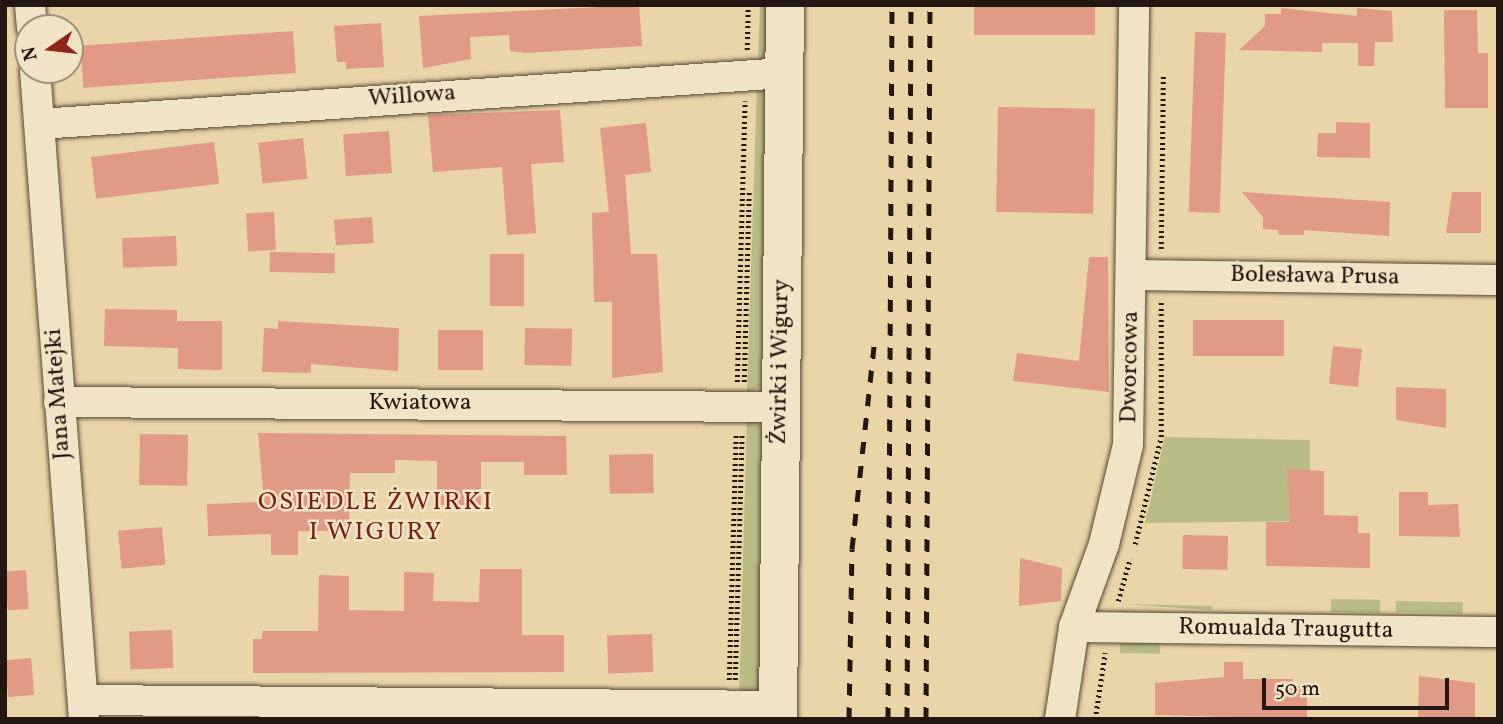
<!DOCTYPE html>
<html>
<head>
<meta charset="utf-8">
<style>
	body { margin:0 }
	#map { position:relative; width:1503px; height:724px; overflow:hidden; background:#ead5a8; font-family:Vollkorn,serif }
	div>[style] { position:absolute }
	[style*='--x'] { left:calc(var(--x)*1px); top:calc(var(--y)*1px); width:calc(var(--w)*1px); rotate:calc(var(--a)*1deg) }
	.green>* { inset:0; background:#babc85; transform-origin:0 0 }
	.building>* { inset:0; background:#e09a85; transform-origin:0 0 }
	.path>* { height:4.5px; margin-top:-2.25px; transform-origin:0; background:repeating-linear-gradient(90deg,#241711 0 2px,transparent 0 5.5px) }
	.roads { filter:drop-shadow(0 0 2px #564637) drop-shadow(0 0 2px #564637) }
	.street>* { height:30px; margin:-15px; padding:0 15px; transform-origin:15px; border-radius:15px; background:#f1e4c6 }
	.secondary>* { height:38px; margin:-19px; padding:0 19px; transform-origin:19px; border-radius:19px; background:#f1e4c6 }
	.rail>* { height:5px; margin-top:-2.5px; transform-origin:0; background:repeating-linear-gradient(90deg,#241711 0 12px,transparent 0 24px) }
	span { translate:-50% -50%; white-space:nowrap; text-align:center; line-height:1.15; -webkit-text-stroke:5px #f1e4c6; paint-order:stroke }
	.street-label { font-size:24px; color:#241711 }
	.neighbourhood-label { font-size:26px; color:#7a1f14; letter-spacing:2px }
	.frame { position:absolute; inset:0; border:7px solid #241711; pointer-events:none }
	.north { position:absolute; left:14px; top:14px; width:70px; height:70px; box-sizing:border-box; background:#f1e4c6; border:2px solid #9f927e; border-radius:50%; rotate:256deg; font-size:19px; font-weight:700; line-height:28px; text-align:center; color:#241711 }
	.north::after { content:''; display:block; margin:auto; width:24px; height:32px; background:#8f2418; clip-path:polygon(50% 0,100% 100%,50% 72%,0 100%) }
	.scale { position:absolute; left:1262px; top:678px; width:187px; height:32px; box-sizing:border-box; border:4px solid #241711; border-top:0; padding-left:9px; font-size:21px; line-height:24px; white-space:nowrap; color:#241711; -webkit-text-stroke:5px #f1e4c6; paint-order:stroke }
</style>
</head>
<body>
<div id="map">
	<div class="green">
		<div style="clip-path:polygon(760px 5px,770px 5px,769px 51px,758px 63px)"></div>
		<div style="clip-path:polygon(757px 83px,767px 91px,764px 385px,747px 394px)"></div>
		<div style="clip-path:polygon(747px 416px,762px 426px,762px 691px,739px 700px)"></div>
		<div style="clip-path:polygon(1165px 437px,1310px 440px,1310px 521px,1145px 523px)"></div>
		<div style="left:1331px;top:599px;width:49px;height:13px;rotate:1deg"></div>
		<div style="left:1396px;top:601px;width:67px;height:11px;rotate:1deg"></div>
		<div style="clip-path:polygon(1121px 604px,1212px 606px,1212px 610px)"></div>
		<div style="left:1120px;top:640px;width:40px;height:13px;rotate:1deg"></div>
	</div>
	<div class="building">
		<div style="clip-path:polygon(639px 5px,642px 46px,526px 53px,510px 51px,509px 35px,470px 37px,471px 59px,423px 68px,419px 16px)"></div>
		<div style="left:974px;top:5px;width:121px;height:30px"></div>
		<div style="clip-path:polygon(1281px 8px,1357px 16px,1357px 8px,1392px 11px,1393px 42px,1375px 42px,1374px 66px,1358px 66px,1358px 43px,1322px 43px,1322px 52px,1239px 50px,1265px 26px,1265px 14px,1281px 14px)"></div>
		<div style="clip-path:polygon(1444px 10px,1477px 10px,1478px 53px,1488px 53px,1488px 108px,1445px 108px)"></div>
		<div style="clip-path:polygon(381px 23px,384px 67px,346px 69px,346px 62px,337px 62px,334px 26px)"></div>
		<div style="left:293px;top:31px;width:42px;height:213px;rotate:86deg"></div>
		<div style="left:1195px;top:32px;width:31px;height:180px;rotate:2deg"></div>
		<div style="left:998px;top:107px;width:97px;height:105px;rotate:1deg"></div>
		<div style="clip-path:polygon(560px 110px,564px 162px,531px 164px,536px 233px,507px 235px,502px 167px,433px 172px,428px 115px)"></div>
		<div style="clip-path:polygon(1336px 122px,1370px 123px,1370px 158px,1317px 157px,1318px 133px,1336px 133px)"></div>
		<div style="clip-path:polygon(646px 123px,651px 172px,625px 175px,631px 254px,657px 254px,663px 372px,612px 378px,612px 302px,594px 302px,592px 213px,609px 212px,600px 128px)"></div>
		<div style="left:389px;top:131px;width:42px;height:46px;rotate:86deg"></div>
		<div style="left:303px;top:138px;width:41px;height:45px;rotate:84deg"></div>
		<div style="left:214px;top:142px;width:42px;height:124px;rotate:83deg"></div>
		<div style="clip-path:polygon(1242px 192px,1390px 202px,1389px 236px,1304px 230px,1304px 235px,1279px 235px,1278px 230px,1263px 229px,1263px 217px)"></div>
		<div style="clip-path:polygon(1452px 192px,1481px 192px,1481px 233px,1446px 233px)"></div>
		<div style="left:274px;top:212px;width:38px;height:28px;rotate:87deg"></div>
		<div style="left:372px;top:217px;width:26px;height:38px;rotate:86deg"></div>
		<div style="left:176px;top:236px;width:30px;height:54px;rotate:88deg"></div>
		<div style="left:270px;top:252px;width:65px;height:20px;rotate:1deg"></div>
		<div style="left:490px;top:254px;width:34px;height:52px"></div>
		<div style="clip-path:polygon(1089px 257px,1108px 257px,1109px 392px,1013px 381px,1017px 353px,1079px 361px)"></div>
		<div style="clip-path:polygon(105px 309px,177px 310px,177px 321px,222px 321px,222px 370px,178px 369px,178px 348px,104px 346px)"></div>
		<div style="left:1193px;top:320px;width:91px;height:36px"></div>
		<div style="clip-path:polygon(278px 321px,399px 328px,398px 371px,311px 364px,311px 373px,262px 372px,264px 328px,278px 329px)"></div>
		<div style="left:525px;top:328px;width:47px;height:37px;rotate:1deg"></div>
		<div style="left:438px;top:330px;width:45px;height:40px"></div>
		<div style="left:1333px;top:346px;width:29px;height:38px;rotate:6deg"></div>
		<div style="clip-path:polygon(1396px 387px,1446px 389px,1446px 428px,1396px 420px)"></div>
		<div style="clip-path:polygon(258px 433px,566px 436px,567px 475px,524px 475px,524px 462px,481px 462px,481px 505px,437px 505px,437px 461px,395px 460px,395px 473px,350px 473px,349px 531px,298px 531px,298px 555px,271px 555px,271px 534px,208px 536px,207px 504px,264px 502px)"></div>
		<div style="left:140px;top:434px;width:48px;height:51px;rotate:1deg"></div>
		<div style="left:653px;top:454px;width:39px;height:44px;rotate:89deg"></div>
		<div style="clip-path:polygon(1287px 469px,1324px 471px,1324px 515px,1358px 516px,1358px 533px,1370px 533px,1370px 568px,1266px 566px,1266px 522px,1290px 522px)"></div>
		<div style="clip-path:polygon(1399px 492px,1428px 492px,1428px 505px,1458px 504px,1460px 537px,1399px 536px)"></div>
		<div style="left:162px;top:527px;width:38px;height:44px;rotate:85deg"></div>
		<div style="left:1183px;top:535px;width:45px;height:34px;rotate:1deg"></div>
		<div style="clip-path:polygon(1020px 558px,1062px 568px,1061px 601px,1019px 606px)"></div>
		<div style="clip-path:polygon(480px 569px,522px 569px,522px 635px,564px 635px,564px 672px,253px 673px,253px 639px,262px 639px,262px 631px,318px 631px,319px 575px,349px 576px,349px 610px,404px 611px,404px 572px,434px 573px,433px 601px,479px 602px)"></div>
		<div style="left:26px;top:570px;width:39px;height:21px;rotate:86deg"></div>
		<div style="left:172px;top:630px;width:38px;height:43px;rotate:88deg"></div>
		<div style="left:652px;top:634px;width:38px;height:45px;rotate:88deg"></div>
		<div style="left:31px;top:658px;width:37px;height:26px;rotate:85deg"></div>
		<div style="clip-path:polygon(1224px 662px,1243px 662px,1243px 679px,1293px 679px,1293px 686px,1307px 686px,1307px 719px,1155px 715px,1155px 683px,1224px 677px)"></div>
		<div style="clip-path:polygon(1419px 676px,1475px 683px,1475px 719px,1418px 719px)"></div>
	</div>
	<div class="path">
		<div style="--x:747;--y:50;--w:45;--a:-88.7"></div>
		<div style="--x:1161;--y:249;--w:176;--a:-89.3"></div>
		<div style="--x:737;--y:382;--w:281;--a:-88.4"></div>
		<div style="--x:744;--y:382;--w:190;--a:-88.5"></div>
		<div style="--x:1135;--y:544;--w:110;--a:-76.3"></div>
		<div style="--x:1161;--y:437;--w:137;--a:-90"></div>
		<div style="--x:1118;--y:601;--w:44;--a:-74.1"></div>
		<div style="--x:729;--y:680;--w:247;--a:-88.4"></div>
		<div style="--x:735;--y:680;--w:247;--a:-88.4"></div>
		<div style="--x:1095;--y:719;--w:67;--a:-81.4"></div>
	</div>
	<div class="roads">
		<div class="street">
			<div style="--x:30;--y:5;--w:23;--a:85"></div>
			<div style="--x:35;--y:70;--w:651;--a:85.68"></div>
			<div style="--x:40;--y:124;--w:746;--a:-3.92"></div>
			<div style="--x:1132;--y:275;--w:366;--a:0.8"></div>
			<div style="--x:59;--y:402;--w:722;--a:0.4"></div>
			<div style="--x:1074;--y:627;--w:424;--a:0.7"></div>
			<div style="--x:83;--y:700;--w:695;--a:0.49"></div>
			<div style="--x:1060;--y:719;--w:93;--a:-81.3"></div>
			<div style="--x:1074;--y:627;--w:88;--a:-70.1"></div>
			<div style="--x:1104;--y:544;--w:102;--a:-76.4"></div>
			<div style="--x:1128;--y:445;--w:440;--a:-89.2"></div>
		</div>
		<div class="secondary">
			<div style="--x:778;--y:719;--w:714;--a:-89.44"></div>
		</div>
	</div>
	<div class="rail">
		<div style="--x:849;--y:719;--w:170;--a:-89"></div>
		<div style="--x:852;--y:549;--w:213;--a:-83.8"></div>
		<div style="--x:888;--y:719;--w:714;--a:-89.68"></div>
		<div style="--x:907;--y:719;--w:714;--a:-89.68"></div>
		<div style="--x:926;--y:719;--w:714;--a:-89.68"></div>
	</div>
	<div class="street-label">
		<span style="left:412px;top:97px;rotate:-4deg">Willowa</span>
		<span style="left:1315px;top:277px;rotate:1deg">Bolesława Prusa</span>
		<span style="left:781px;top:362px;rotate:-89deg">Żwirki i Wigury</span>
		<span style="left:1131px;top:367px;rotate:-89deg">Dworcowa</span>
		<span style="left:59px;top:394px;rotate:-94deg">Jana Matejki</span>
		<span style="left:420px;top:404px">Kwiatowa</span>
		<span style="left:1286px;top:630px;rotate:1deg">Romualda Traugutta</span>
	</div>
	<div class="neighbourhood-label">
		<span style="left:376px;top:518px">OSIEDLE ŻWIRKI<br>I WIGURY</span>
	</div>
	<div class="frame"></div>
	<div class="north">N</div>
	<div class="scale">50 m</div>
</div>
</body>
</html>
